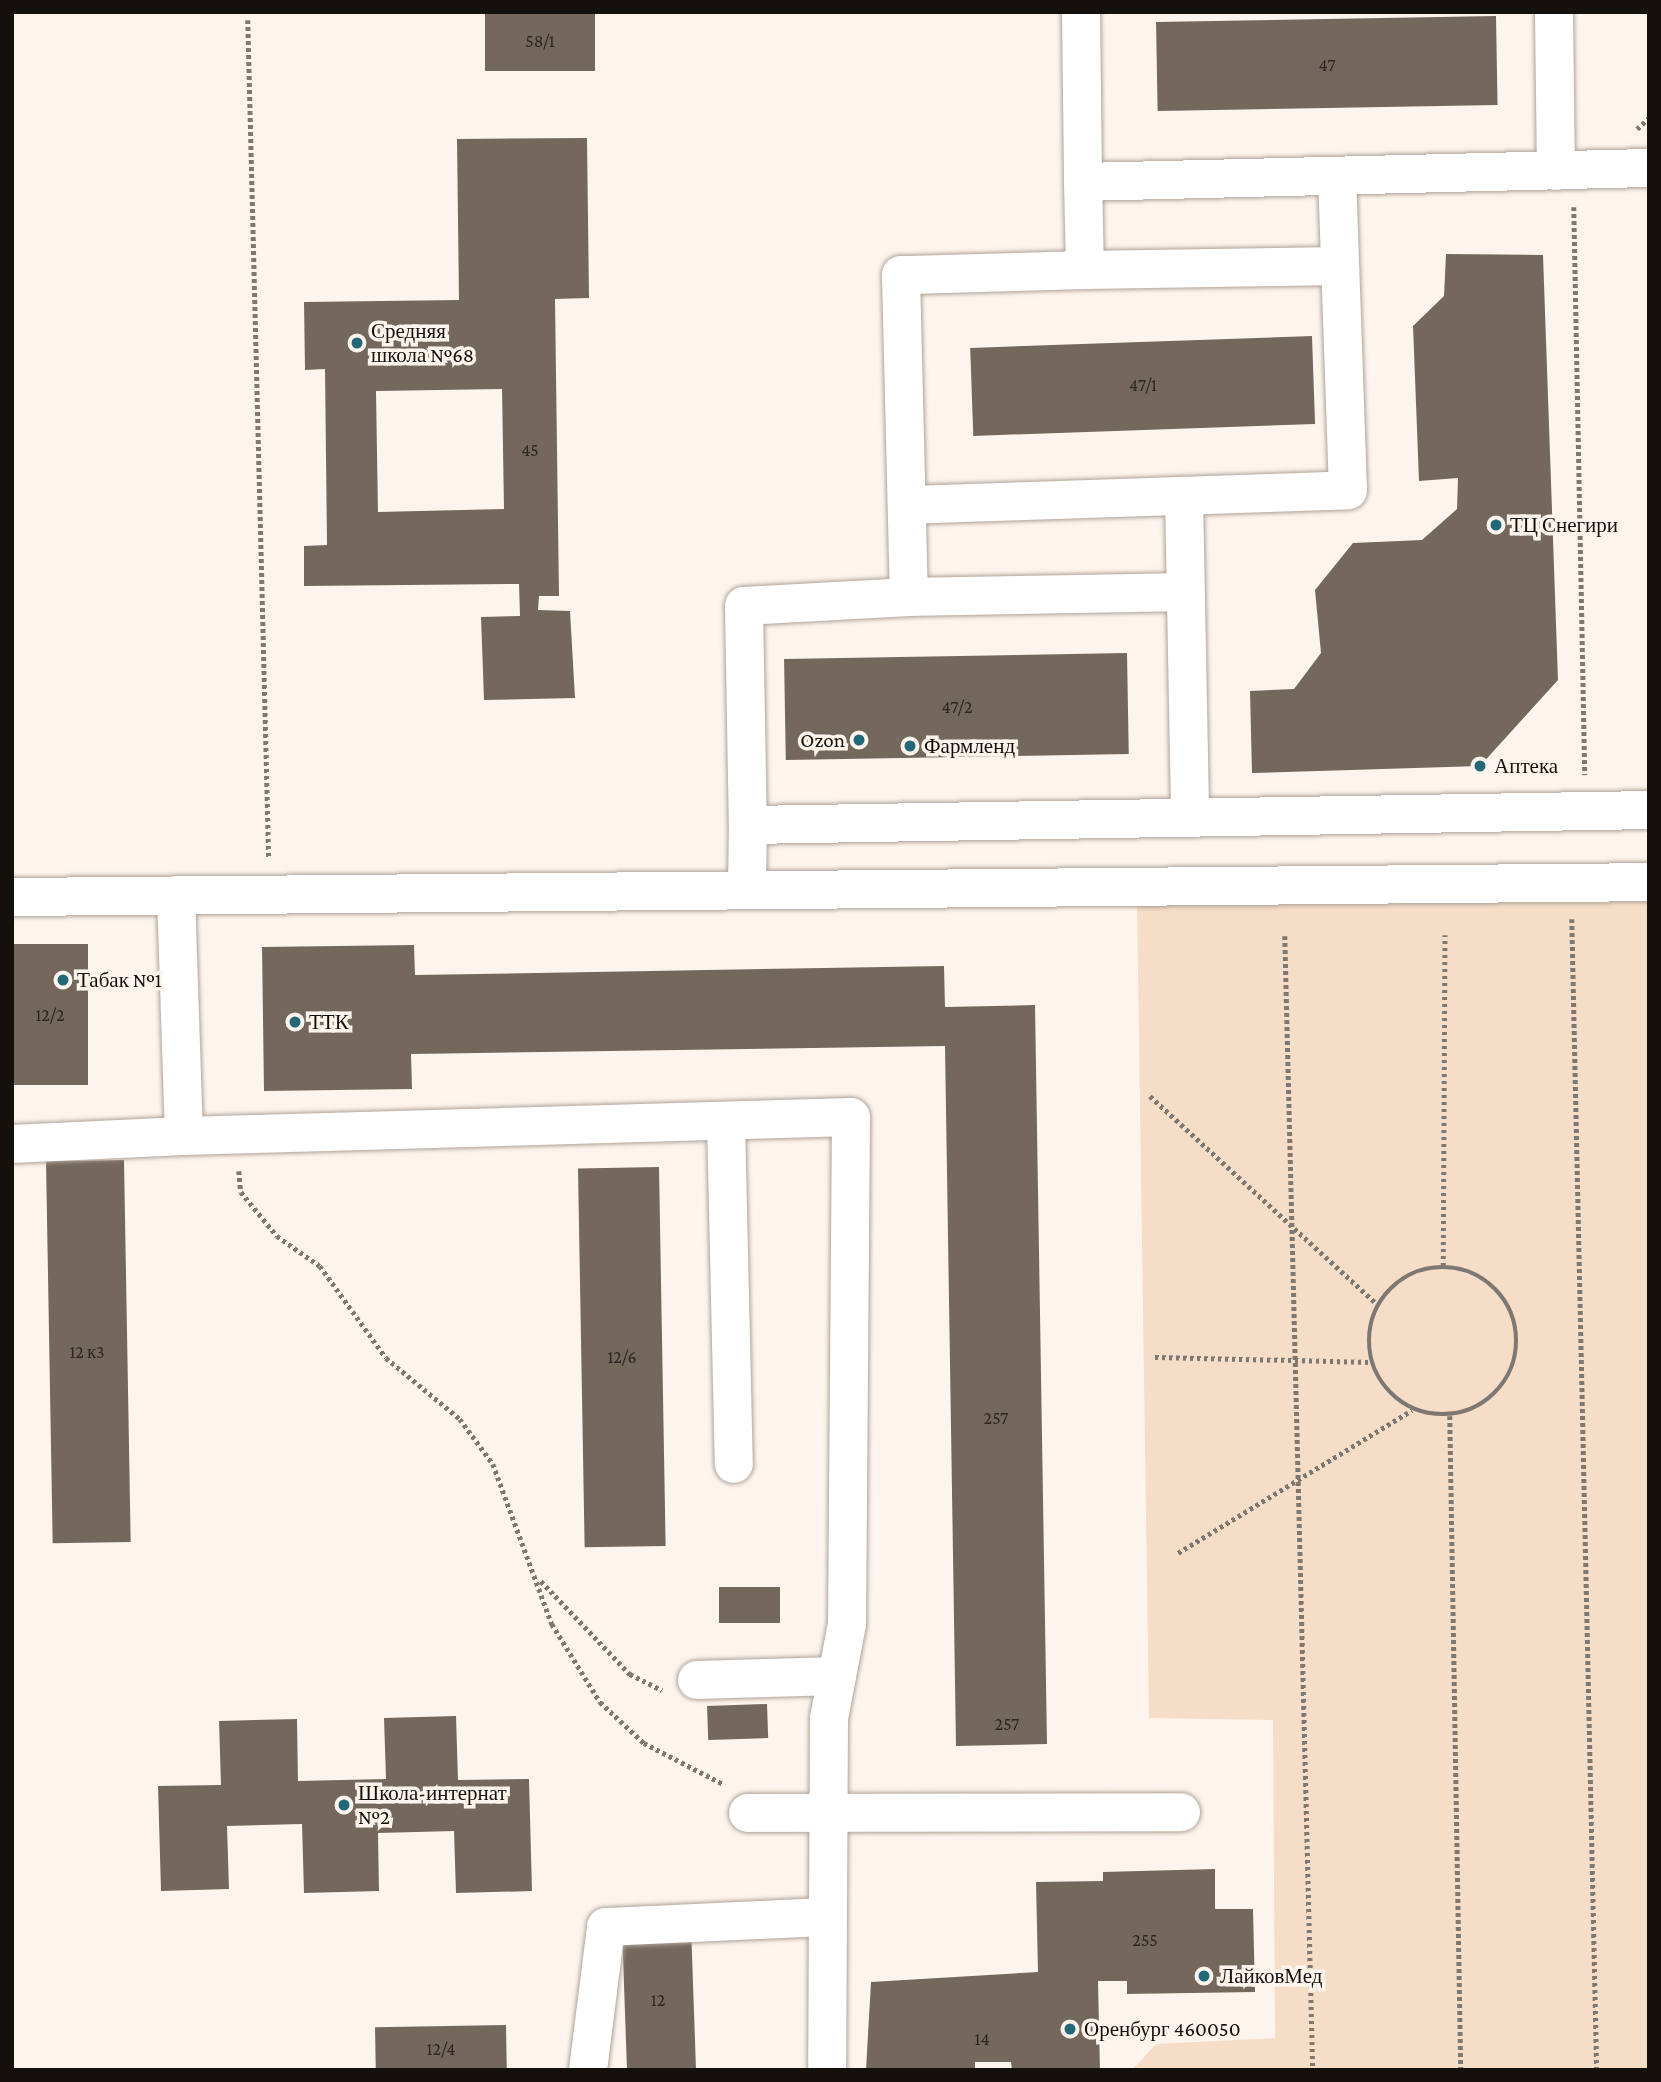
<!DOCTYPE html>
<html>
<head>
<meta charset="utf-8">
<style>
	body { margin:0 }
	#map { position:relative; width:1661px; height:2082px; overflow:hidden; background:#fdf5ed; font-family:"Crimson Pro",serif }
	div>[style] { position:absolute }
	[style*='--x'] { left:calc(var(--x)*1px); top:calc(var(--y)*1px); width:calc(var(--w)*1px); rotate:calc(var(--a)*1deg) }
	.green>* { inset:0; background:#f5ddc7 }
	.building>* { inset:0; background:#74685d; transform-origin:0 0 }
	.path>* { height:4.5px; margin-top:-2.25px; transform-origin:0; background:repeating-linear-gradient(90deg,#7d7872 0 3.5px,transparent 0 7px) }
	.path>.ring { margin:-2.25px; padding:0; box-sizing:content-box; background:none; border:4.5px solid #7d7872; border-radius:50% }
	.roads { filter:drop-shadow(0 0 2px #b0a398) drop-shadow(0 0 2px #b0a398) }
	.minor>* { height:38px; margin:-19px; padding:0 19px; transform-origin:19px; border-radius:19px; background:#fff }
	.dots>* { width:19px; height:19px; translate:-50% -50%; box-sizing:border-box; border:4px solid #fdf5ed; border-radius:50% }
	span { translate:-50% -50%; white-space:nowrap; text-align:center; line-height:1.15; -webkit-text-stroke:7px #fdf5ed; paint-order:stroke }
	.number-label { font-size:18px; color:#2c2620 }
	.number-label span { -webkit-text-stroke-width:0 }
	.poi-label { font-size:21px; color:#14100c }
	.left { translate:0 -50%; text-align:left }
	.right { translate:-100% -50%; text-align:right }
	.frame { position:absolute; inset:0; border:14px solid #14100c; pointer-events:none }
</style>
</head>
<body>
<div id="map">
	<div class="green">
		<div style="clip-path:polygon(1649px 895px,1649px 2070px,1132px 2070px,1156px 2044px,1275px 2038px,1273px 1720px,1149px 1718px,1137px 904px)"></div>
	</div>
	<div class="building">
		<div style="left:485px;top:12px;width:110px;height:59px"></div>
		<div style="left:1496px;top:16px;width:89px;height:340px;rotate:89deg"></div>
		<div style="clip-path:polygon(evenodd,587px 138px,589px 298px,555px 299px,559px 596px,539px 596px,538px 610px,570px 611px,575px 698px,484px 700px,481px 617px,520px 616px,519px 584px,304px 586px,304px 546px,327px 545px,325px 369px,305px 370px,304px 302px,459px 300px,457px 139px,587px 138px,502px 389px,504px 509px,378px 512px,376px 391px,502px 389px)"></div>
		<div style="clip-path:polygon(1446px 254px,1543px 255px,1558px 680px,1480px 766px,1252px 773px,1250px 691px,1294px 689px,1321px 653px,1315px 590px,1353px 543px,1422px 540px,1457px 509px,1458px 478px,1419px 481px,1413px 326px,1444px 296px)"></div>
		<div style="left:1312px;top:336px;width:88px;height:342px;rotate:88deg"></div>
		<div style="left:1127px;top:653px;width:101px;height:343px;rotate:89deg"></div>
		<div style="left:12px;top:944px;width:76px;height:141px"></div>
		<div style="clip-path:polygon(414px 945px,415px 975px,944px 966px,945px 1007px,1035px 1005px,1047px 1744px,956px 1746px,945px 1046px,411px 1054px,412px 1089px,264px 1091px,262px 947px)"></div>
		<div style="left:124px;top:1160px;width:382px;height:78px;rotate:89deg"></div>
		<div style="left:659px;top:1167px;width:379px;height:81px;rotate:89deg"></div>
		<div style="left:780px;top:1587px;width:36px;height:61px;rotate:90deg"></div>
		<div style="left:767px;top:1704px;width:34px;height:60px;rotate:88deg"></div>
		<div style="clip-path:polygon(456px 1716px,458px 1780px,529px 1779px,532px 1891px,456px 1893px,454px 1831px,378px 1833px,379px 1891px,304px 1893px,302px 1824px,227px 1826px,229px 1889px,161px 1891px,158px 1786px,221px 1785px,219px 1721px,297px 1719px,298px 1781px,386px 1779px,384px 1718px)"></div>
		<div style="clip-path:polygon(1215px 1869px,1215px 1909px,1253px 1909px,1255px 1992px,1127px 1994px,1127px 1981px,1098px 1981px,1100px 2070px,1012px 2070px,1011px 2062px,975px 2062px,975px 2070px,866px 2070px,871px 1982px,1038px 1972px,1036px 1882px,1103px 1881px,1103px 1872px)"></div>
		<div style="left:691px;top:1926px;width:144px;height:69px;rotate:88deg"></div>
		<div style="left:506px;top:2025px;width:45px;height:131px;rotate:89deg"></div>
	</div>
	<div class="path">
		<div style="--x:248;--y:20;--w:839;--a:88.57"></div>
		<div style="--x:1637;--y:129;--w:16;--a:-43"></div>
		<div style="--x:1574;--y:207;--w:568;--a:88.89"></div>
		<div style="--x:1572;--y:919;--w:1151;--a:88.76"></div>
		<div style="--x:1285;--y:936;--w:1134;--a:88.59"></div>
		<div style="--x:1150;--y:1096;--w:308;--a:42.5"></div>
		<div style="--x:239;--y:1171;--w:21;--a:85"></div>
		<div style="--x:241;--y:1192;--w:57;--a:50.7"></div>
		<div style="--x:277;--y:1236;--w:52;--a:34.9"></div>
		<div style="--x:320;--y:1266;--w:113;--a:54.3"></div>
		<div style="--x:386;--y:1358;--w:96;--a:39.5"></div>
		<div style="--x:460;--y:1419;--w:56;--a:53.7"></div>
		<div style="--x:493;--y:1464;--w:171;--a:69.8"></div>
		<div style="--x:552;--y:1624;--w:92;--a:58.4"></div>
		<div style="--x:600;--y:1702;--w:60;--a:43"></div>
		<div style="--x:644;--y:1743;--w:91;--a:27.4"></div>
		<div style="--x:1443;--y:1266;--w:331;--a:-89.7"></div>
		<div class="ring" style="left:1369px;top:1267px;width:143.5px;height:143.5px"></div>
		<div style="--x:1155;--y:1357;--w:215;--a:1.3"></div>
		<div style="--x:1450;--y:1416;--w:654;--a:89.04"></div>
		<div style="--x:1178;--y:1553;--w:274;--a:-31.4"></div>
		<div style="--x:541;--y:1581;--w:129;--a:46.3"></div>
		<div style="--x:630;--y:1674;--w:36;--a:27"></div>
	</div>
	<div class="roads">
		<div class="minor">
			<div style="--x:1081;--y:12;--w:170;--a:89.3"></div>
			<div style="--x:1083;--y:182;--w:566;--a:-1.42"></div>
			<div style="--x:1554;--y:12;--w:159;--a:89.3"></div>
			<div style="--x:1083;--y:182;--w:88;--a:88.7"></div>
			<div style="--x:1085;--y:270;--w:184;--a:178.4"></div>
			<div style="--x:901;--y:275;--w:322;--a:88.6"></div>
			<div style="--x:909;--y:597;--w:165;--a:176.9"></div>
			<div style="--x:744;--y:606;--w:219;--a:89"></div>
			<div style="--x:748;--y:825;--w:901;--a:-0.95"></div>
			<div style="--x:1085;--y:270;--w:255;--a:-0.9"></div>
			<div style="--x:1184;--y:496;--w:320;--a:88.9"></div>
			<div style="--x:907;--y:505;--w:441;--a:-1.9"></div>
			<div style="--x:1348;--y:490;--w:314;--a:-92"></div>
			<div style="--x:909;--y:597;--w:276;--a:-1"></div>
			<div style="--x:747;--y:887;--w:62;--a:-89.1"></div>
			<div style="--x:12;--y:897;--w:1637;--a:-0.52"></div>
			<div style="--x:726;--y:1121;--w:343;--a:88.7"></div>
			<div style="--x:184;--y:1136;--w:667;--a:-1.63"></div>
			<div style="--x:851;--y:1117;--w:507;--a:90.45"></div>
			<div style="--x:847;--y:1624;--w:96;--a:100.8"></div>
			<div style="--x:829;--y:1718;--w:352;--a:90.3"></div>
			<div style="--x:12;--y:1144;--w:172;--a:-2.7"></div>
			<div style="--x:184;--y:1136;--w:241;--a:-91.9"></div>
			<div style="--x:697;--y:1680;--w:140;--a:-1.6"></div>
			<div style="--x:748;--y:1813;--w:433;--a:-0.1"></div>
			<div style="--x:588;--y:2070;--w:144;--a:-82.8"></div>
			<div style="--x:606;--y:1927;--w:222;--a:-2.6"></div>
		</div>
	</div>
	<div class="dots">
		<div style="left:357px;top:343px;background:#226877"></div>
		<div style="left:1496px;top:525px;background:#226877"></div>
		<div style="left:859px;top:740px;background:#226877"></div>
		<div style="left:910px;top:746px;background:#226877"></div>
		<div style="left:1480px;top:766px;background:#226877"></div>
		<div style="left:63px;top:980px;background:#226877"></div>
		<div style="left:295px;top:1022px;background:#226877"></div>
		<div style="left:344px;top:1805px;background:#226877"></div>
		<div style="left:1204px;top:1976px;background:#226877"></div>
		<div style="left:1070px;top:2029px;background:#226877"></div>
	</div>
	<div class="number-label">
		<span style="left:540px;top:41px">58/1</span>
		<span style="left:1327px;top:65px">47</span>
		<span style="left:1143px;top:385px">47/1</span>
		<span style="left:530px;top:450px">45</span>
		<span style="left:957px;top:707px">47/2</span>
		<span style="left:50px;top:1015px">12/2</span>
		<span style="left:87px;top:1352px">12 к3</span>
		<span style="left:622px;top:1357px">12/6</span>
		<span style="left:996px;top:1418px">257</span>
		<span style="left:1007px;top:1724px">257</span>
		<span style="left:1145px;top:1940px">255</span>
		<span style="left:658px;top:2000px">12</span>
		<span style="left:982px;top:2039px">14</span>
		<span style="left:441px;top:2049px">12/4</span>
	</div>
	<div class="poi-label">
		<span class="left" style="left:371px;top:343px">Средняя<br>школа №68</span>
		<span class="left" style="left:1510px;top:525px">ТЦ Снегири</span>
		<span class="right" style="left:845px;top:740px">Ozon</span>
		<span class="left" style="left:924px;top:746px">Фармленд</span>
		<span class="left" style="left:1494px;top:766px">Аптека</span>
		<span class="left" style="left:77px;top:980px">Табак №1</span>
		<span class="left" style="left:309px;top:1022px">ТТК</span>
		<span class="left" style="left:358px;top:1805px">Школа-интернат<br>№2</span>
		<span class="left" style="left:1220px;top:1976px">ЛайковМед</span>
		<span class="left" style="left:1084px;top:2029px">Оренбург 460050</span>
	</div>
	<div class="frame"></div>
</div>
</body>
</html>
